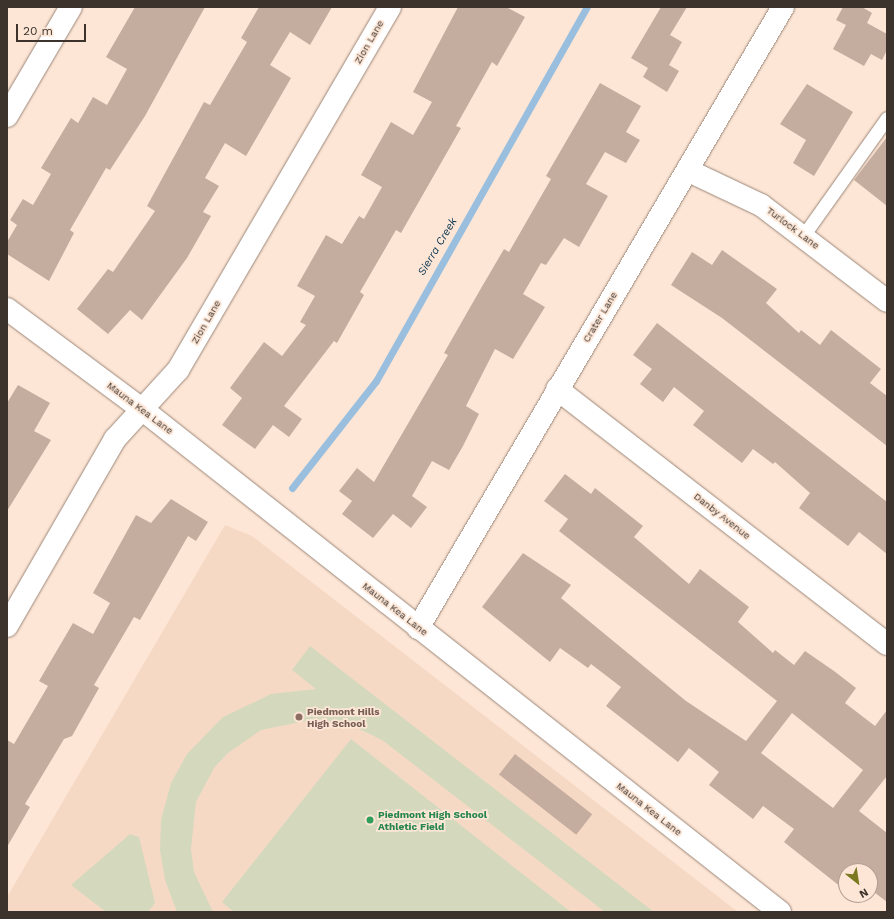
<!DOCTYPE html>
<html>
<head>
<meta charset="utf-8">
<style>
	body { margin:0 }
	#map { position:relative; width:894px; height:919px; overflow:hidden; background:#fde6d6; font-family:"Work Sans",sans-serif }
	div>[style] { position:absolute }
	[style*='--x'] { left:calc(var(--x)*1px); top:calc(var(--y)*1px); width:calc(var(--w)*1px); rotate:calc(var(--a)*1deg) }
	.built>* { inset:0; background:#f6d9c5 }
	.green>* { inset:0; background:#d4d9be }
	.stream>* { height:7px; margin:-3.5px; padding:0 3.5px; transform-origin:3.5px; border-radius:3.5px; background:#9abfde }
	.building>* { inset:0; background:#c4ad9f; transform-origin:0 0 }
	.roads { filter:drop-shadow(0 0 1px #9b8678) drop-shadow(0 0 1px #9b8678) }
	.lane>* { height:13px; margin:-6.5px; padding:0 6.5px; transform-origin:6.5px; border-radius:6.5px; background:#fff }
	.street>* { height:22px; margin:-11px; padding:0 11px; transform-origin:11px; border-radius:11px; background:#fff }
	.dots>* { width:11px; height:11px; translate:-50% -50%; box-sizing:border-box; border:2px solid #fde6d6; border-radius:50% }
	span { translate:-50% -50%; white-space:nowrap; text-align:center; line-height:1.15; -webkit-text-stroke:3.5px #fde6d6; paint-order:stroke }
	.street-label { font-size:10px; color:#3c332d }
	.education-label { font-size:10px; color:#785e54; font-weight:700 }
	.left { translate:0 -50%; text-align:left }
	.leisure-label { font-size:10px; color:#27864d; font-weight:700 }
	.water-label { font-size:11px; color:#083553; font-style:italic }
	.frame { position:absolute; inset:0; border:8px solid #3c332d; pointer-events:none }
	.north { position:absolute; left:838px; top:863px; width:40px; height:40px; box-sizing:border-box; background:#fde6d6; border:1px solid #b09e92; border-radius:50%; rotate:150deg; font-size:11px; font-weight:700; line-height:16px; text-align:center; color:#3c332d }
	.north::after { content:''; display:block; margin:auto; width:14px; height:18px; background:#7a7920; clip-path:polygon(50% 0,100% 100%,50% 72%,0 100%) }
	.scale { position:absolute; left:16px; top:24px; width:70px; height:18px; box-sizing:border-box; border:2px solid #3c332d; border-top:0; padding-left:5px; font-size:12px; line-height:14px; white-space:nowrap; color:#3c332d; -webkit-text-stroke:3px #fde6d6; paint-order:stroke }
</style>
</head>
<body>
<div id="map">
	<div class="built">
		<div style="clip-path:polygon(225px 525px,252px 536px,738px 912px,7px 912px,7px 897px)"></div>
	</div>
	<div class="green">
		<div style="clip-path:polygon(310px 646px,654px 912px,605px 912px,382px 740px,351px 725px,316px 719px,261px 730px,228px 753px,214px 768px,196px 802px,191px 849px,194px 872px,213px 912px,177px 912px,165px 880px,160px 850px,161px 820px,171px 783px,187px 754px,223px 717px,271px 694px,316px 689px,292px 670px)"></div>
		<div style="clip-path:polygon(351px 739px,571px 912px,234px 912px,222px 902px)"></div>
		<div style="clip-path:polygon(130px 834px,139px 837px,155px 903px,148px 912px,106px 912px,71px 885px)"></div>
	</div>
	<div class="stream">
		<div style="--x:292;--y:488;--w:136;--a:-51.9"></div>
		<div style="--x:376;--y:381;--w:429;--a:-60.6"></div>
	</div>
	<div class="building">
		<div style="clip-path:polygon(135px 7px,205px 7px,145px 116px,110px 170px,106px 168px,70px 230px,74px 233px,49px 281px,7px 254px,7px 242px,17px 225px,10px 220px,23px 199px,33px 205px,51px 174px,41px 168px,71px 118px,78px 123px,93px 97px,107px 105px,127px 69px,106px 57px)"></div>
		<div style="clip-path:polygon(259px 7px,332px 7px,310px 45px,290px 32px,270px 65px,291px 78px,246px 156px,225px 143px,205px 178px,219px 186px,203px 212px,211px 216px,187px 258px,142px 320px,130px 310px,108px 334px,77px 309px,108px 269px,113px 272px,155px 211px,147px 206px,204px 102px,210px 105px,247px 42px,241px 38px)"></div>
		<div style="clip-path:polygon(458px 7px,506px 7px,525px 17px,497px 66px,492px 62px,456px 126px,461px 128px,401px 233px,396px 230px,360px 292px,364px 295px,337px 343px,334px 341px,284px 406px,302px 419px,289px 437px,273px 425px,255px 449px,222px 425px,242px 398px,230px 388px,264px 342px,282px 356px,306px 325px,300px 322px,315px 296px,297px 286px,326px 235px,342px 244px,359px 216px,364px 219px,382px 187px,361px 175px,391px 122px,413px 135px,432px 102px,413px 92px)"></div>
		<div style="clip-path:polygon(661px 7px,687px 7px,670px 35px,682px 42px,669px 65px,679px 71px,667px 92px,643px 77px,648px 68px,631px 58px)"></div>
		<div style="clip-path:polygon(843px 7px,862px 7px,872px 13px,867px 23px,887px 34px,887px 50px,882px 60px,871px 54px,864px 66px,833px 49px,846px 25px,836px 20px)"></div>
		<div style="clip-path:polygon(600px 83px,641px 106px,626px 132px,640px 140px,626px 163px,605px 152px,586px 184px,608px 196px,579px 247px,564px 238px,546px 265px,541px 263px,523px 294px,545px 307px,513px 359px,495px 349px,466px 406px,479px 414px,463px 446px,449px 470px,432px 461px,412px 496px,427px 507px,411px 528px,393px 514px,373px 538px,342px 514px,352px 501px,339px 491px,357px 468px,374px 482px,448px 355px,444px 353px,480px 290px,504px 249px,509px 252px,551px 179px,546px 176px)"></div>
		<div style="clip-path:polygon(807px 84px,853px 112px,814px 176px,793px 163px,806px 140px,780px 124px)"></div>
		<div style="clip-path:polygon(887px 137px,887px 206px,854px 180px)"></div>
		<div style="clip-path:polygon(722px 250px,777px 289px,766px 303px,799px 333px,801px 330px,820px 345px,831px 330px,881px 369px,870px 383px,887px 396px,887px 446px,722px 318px,671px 285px,692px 252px,712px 265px)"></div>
		<div style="clip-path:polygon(657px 323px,887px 502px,887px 554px,859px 532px,848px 546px,799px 508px,810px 493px,775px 462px,773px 464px,753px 449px,742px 463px,693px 425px,704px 411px,674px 387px,663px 402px,640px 384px,652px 369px,633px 355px)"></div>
		<div style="clip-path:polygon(18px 385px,50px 403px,34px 431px,51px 440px,7px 511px,7px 403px)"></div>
		<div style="clip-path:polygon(evenodd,565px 474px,591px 494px,595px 488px,643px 526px,634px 537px,689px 584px,700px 569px,749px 607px,738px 622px,773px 653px,775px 650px,794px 665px,805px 651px,834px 671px,856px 688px,845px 703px,875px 726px,887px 710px,887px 776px,859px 811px,887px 833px,887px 902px,870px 889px,870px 871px,846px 871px,846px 891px,784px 842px,794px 829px,763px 806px,753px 819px,709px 785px,719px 772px,689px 748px,678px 762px,606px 706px,621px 687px,591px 664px,588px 668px,560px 648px,550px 662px,482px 607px,523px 553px,571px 585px,561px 598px,686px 701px,746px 741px,777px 701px,559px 531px,568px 519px,544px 501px,565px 474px,792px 713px,863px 770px,833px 808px,761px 753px,792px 713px)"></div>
		<div style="clip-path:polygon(171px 499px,208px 522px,196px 541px,188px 536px,140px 620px,134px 617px,94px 685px,99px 688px,72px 736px,64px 739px,25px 804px,30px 807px,7px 847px,7px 740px,14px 744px,48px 686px,39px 681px,73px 623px,93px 634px,110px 603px,93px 593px,136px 515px,151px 523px)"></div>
		<div style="left:515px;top:754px;width:98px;height:26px;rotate:38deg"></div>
	</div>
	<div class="roads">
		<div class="lane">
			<div style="--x:803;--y:236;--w:145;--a:-54.6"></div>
		</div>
		<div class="street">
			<div style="--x:7;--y:116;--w:126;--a:-59.6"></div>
			<div style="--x:689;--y:171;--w:80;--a:25.3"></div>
			<div style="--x:761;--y:205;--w:158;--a:37.3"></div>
			<div style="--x:7;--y:309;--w:169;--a:36.6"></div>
			<div style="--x:143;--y:410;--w:811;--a:38.24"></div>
			<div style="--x:557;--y:389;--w:417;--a:37.7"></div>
			<div style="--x:7;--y:626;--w:216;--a:-60"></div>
			<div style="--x:115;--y:439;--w:93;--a:-47.6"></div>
			<div style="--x:178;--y:370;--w:420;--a:-59.7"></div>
			<div style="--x:418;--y:628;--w:720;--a:-59.55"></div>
		</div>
	</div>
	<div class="dots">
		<div style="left:299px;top:717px;background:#8d6e63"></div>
		<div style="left:370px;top:820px;background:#2e9e5b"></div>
	</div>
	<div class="street-label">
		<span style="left:369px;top:42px;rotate:-60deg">Zion Lane</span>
		<span style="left:793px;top:228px;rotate:37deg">Turlock Lane</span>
		<span style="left:600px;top:317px;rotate:-59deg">Crater Lane</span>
		<span style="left:206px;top:322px;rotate:-60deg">Zion Lane</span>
		<span style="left:140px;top:408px;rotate:37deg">Mauna Kea Lane</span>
		<span style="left:722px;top:516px;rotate:38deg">Danby Avenue</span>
		<span style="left:395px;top:609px;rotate:38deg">Mauna Kea Lane</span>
		<span style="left:649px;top:809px;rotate:38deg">Mauna Kea Lane</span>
	</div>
	<div class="education-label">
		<span class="left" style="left:307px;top:717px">Piedmont Hills<br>High School</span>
	</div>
	<div class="leisure-label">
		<span class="left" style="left:378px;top:820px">Piedmont High School<br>Athletic Field</span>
	</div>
	<div class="water-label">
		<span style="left:438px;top:247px;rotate:-59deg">Sierra Creek</span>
	</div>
	<div class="frame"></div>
	<div class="north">N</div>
	<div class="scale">20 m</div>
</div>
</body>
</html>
